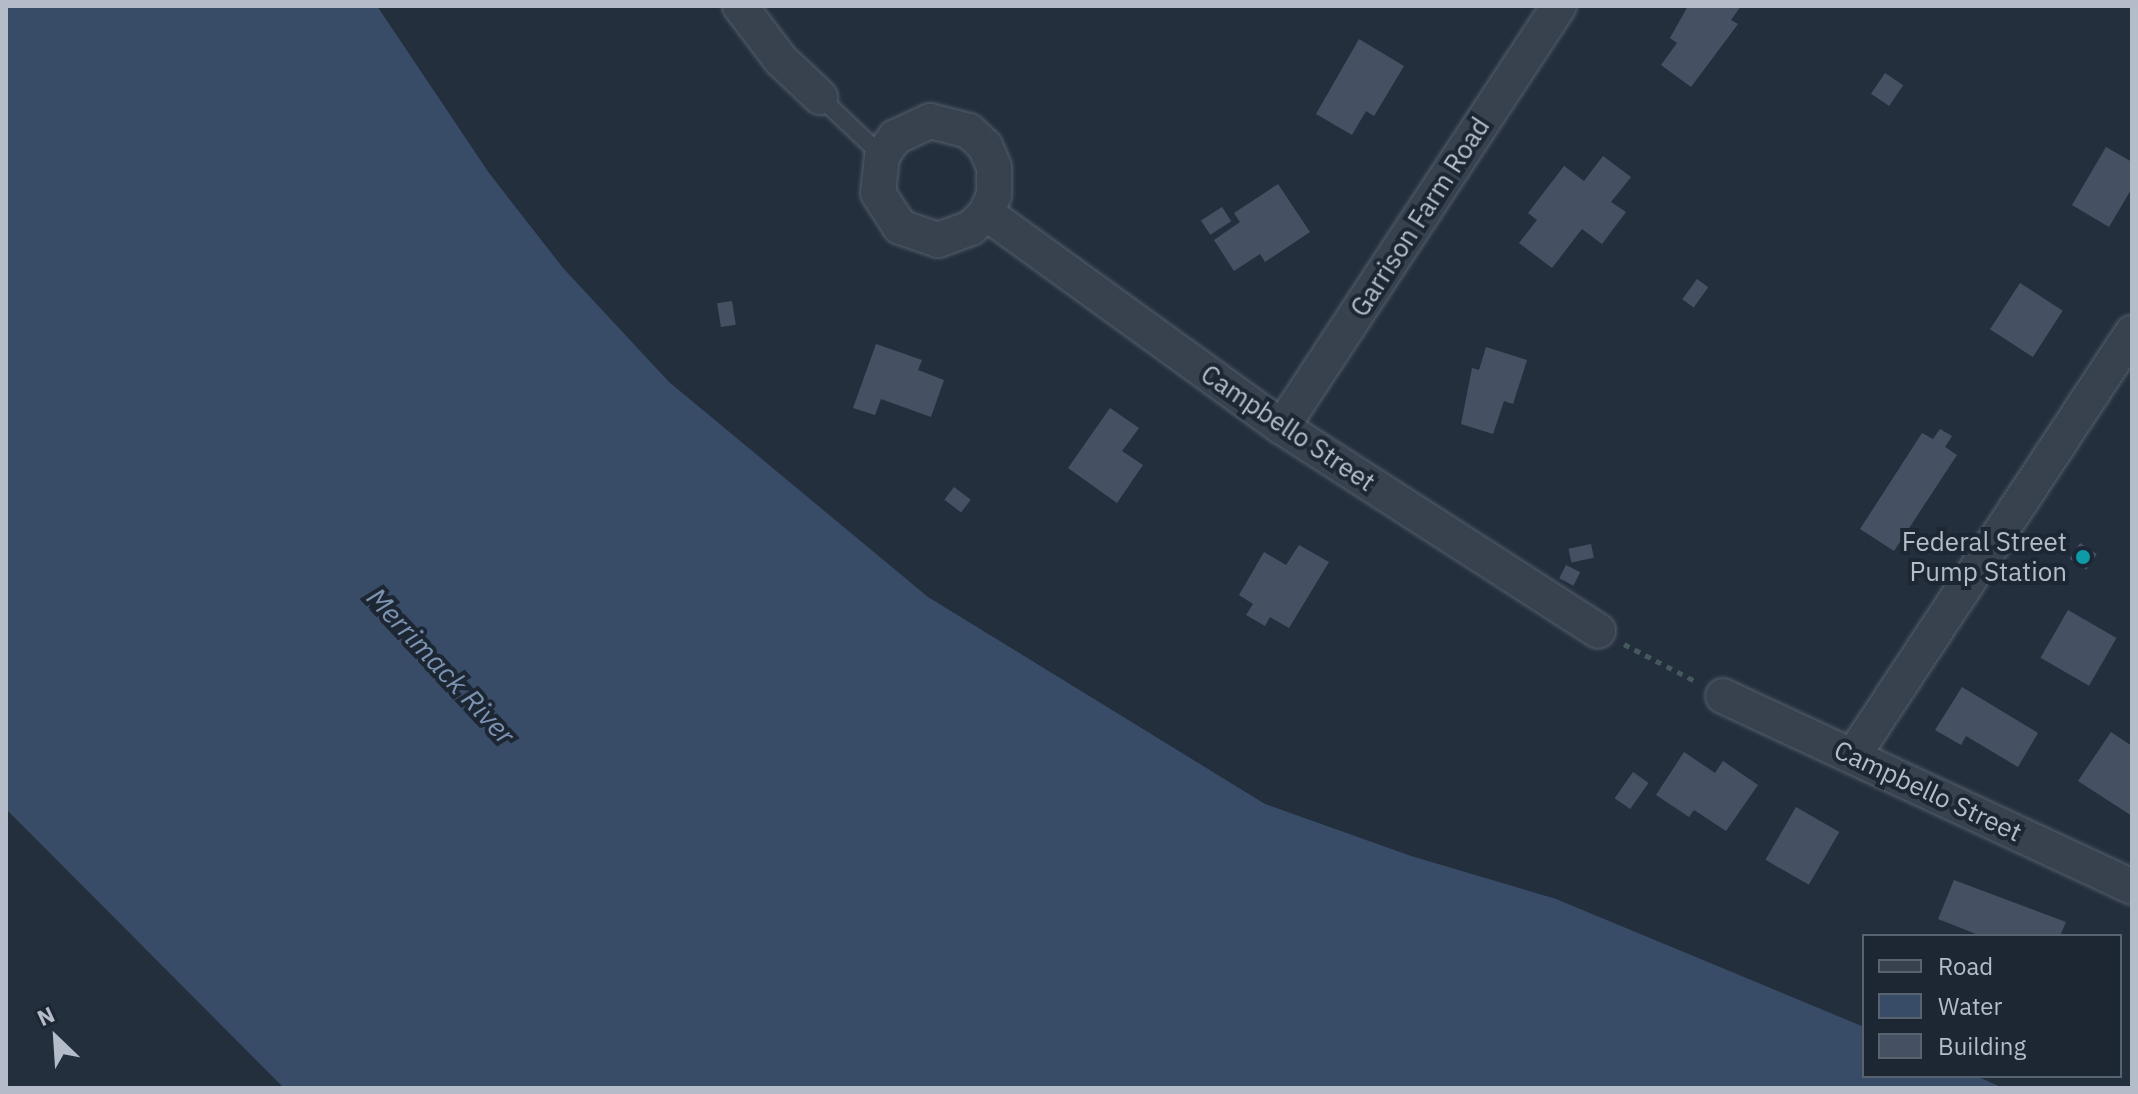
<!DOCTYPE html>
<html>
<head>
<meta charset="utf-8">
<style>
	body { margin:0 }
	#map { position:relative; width:2138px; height:1094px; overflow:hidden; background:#242f3e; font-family:"IBM Plex Sans",sans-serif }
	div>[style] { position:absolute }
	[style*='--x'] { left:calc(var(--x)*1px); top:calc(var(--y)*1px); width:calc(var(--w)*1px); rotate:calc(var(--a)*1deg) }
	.water>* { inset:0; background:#394c67 }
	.building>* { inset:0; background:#455162; transform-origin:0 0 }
	.path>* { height:5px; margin-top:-2.5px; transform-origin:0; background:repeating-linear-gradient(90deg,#44595c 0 6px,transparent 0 12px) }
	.roads { filter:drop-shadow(0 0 2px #565f6c) drop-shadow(0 0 2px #565f6c) }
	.service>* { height:16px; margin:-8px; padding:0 8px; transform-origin:8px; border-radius:8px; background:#38414e }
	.minor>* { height:34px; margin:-17px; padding:0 17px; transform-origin:17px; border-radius:17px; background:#38414e }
	.dots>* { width:22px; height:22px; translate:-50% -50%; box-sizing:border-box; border:4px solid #1d2633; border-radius:50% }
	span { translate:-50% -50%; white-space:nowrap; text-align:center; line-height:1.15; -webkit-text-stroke:8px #1d2633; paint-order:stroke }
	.street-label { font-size:26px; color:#b4bcc9 }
	.poi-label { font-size:26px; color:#b4bcc9 }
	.right { translate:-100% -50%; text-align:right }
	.water-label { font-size:28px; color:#7c92b1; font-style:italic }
	.frame { position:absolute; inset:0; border:8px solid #b4bcc9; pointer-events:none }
	.legend { position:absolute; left:1862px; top:934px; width:260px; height:144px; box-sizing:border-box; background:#1d2633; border:2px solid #59626f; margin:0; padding:10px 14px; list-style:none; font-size:24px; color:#b4bcc9 }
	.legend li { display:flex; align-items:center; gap:16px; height:40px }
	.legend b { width:40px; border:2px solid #59626f }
	.north { position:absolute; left:16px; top:998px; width:80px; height:80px; -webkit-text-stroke:6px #1d2633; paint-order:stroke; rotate:335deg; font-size:22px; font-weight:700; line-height:32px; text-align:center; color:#b4bcc9 }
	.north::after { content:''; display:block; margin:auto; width:28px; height:36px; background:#b4bcc9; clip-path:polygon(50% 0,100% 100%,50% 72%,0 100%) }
</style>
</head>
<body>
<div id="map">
	<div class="water">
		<div style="clip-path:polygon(6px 6px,377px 6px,489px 173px,563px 268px,669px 382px,928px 597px,1265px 804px,1411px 856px,1556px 899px,1864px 1027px,1864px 1076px,1976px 1076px,2003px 1088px,284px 1088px,6px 809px)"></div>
	</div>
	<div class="building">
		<div style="clip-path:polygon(1688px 6px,1741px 6px,1731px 20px,1738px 24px,1691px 87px,1661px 65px,1677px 43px,1670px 38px)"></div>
		<div style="clip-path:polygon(1359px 39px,1404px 66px,1374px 116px,1366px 111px,1352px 135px,1316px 114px)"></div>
		<div style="left:1885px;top:73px;width:22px;height:25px;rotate:34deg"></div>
		<div style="clip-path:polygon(2106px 147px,2132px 162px,2132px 188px,2109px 227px,2072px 205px)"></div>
		<div style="clip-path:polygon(1603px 156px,1631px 177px,1611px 202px,1626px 212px,1602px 244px,1582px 229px,1552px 268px,1519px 243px,1537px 220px,1528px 213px,1564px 166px,1584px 181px)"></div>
		<div style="clip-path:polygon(1278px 184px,1310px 232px,1265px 262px,1260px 254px,1234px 271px,1214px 240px,1240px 222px,1234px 213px)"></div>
		<div style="left:1222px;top:207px;width:17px;height:25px;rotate:57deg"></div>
		<div style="left:1697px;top:279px;width:14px;height:25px;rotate:36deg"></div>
		<div style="left:2020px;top:283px;width:51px;height:55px;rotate:33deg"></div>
		<div style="left:732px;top:301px;width:24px;height:15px;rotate:81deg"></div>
		<div style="clip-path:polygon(876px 344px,922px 360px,918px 370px,944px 380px,931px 417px,881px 399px,875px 415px,853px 408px)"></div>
		<div style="clip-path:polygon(1486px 347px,1527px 360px,1513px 404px,1504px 401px,1493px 434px,1461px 424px,1472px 368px,1479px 370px)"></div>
		<div style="clip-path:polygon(1110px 408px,1139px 428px,1122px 451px,1143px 465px,1117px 503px,1068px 468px)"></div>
		<div style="clip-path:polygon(1940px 429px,1952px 436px,1945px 447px,1957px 455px,1894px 551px,1860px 529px,1922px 433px,1933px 439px)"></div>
		<div style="left:954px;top:487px;width:21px;height:16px;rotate:37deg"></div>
		<div style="left:2080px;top:543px;width:20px;height:19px;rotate:33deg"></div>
		<div style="left:1591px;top:544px;width:14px;height:23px;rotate:78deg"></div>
		<div style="clip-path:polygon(1299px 545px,1329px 562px,1289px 628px,1270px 617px,1265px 626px,1246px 615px,1253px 604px,1239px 595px,1264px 552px,1286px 565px)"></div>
		<div style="left:1566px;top:565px;width:16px;height:15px;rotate:27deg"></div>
		<div style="left:2068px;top:610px;width:56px;height:55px;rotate:30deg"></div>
		<div style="clip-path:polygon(1962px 687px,2038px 733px,2018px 767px,1966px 736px,1961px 745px,1935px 730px)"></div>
		<div style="clip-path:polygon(2111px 732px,2132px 746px,2132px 816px,2078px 781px)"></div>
		<div style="clip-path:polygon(1684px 752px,1715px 773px,1723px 761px,1758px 785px,1726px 831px,1694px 810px,1689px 817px,1656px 795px)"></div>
		<div style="left:1633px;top:772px;width:19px;height:32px;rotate:35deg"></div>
		<div style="left:1796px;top:807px;width:50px;height:61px;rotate:30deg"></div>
		<div style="clip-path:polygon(1954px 880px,2066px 922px,2060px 936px,1981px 936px,1938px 919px)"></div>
	</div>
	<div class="path">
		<div style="--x:1624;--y:644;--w:82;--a:27.5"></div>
	</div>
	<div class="roads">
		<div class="service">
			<div style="--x:820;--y:97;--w:86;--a:43.6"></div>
		</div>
		<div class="minor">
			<div style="--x:740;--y:6;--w:68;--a:52.8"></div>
			<div style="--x:781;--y:60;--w:54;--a:43.5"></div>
			<div style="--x:986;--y:213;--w:20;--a:-66"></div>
			<div style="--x:994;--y:195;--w:28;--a:-90"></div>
			<div style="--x:994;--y:167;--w:23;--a:-113"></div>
			<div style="--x:985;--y:146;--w:22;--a:-137"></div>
			<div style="--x:969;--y:131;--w:40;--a:-165.6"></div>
			<div style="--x:930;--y:121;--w:38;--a:155"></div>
			<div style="--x:895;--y:137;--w:23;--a:124"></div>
			<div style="--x:882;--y:156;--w:37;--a:96"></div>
			<div style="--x:878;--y:193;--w:40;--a:57.1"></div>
			<div style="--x:900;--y:227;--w:40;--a:18.9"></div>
			<div style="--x:938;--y:240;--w:35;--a:-20"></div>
			<div style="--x:971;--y:228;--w:21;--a:-45"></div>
			<div style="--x:986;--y:213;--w:365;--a:35.9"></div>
			<div style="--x:1282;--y:427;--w:376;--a:32.8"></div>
			<div style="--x:1282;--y:427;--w:504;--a:-56.66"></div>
			<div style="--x:1723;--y:696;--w:451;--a:25"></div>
			<div style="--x:1853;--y:756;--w:507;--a:-56.59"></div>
		</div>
	</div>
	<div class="dots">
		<div style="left:2083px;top:557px;background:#0f9aa8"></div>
	</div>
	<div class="street-label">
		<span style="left:1420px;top:217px;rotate:-57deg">Garrison Farm Road</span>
		<span style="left:1288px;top:428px;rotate:34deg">Campbello Street</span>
		<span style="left:1928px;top:791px;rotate:25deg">Campbello Street</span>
	</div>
	<div class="poi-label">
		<span class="right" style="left:2067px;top:557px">Federal Street<br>Pump Station</span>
	</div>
	<div class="water-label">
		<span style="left:441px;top:666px;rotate:47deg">Merrimack River</span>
	</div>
	<div class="frame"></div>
	<ul class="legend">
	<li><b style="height:10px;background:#38414e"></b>Road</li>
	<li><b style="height:22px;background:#394c67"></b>Water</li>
	<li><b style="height:22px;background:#455162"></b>Building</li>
	</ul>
	<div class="north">N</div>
</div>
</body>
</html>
